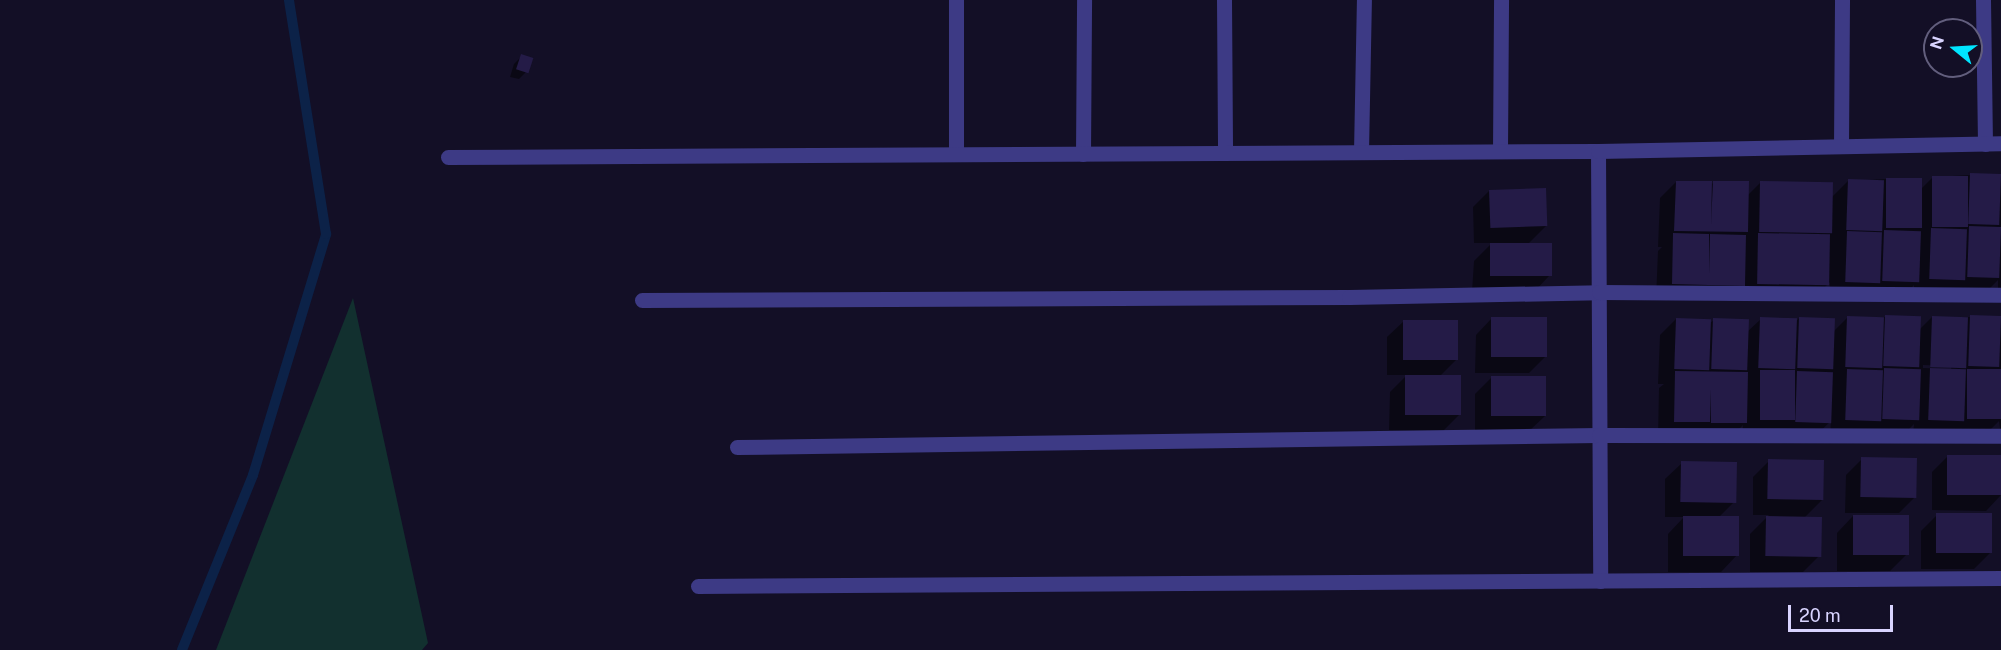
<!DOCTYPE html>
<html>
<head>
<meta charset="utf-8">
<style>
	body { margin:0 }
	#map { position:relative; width:2001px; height:650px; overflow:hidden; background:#130f26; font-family:"Public Sans",sans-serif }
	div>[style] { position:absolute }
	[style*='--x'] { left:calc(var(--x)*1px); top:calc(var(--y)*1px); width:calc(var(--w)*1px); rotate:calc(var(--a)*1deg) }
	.green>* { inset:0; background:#12302f }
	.shadow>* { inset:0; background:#0007 }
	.stream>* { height:10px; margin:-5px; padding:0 5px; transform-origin:5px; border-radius:5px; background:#0c2248 }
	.building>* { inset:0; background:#241b47; transform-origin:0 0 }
	.minor>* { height:15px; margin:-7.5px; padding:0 7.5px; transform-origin:7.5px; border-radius:7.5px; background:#3d3a85 }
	span { translate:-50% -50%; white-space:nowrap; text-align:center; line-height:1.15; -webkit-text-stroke:5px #130f26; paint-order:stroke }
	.north { position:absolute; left:1923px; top:18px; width:60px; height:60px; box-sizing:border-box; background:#130f26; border:2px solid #625e7d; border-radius:50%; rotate:288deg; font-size:16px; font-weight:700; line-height:24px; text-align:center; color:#d9d4ff }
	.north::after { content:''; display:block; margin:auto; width:21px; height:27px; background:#00e5ff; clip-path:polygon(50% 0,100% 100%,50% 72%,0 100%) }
	.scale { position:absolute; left:1788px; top:605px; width:105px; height:27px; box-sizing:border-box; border:3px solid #d9d4ff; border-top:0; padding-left:8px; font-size:18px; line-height:21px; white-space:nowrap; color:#d9d4ff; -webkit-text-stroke:4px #130f26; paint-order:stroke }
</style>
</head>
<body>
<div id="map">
	<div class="green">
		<div style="clip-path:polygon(353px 298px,428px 643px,422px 650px,216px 650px)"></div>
	</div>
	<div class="shadow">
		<div style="clip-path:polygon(522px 56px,527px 71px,519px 79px,510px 77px,514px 64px)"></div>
		<div style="clip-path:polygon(1971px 175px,2001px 176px,2001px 293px,1998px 293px,1998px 280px,1985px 293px,1914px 294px,1914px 285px,1902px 298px,1829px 298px,1830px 282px,1811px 301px,1741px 287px,1727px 301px,1656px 299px,1658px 251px,1662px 247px,1658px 247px,1660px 198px,1676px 182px,1710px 186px,1714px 182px,1747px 196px,1761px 182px,1831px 198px,1848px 181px,1887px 179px,1920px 190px,1933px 177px)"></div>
		<div style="clip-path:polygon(1489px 191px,1546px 226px,1527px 245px,1549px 276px,1533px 293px,1472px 292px,1474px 261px,1492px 243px,1474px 243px,1473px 207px)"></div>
		<div style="clip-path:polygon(evenodd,1848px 317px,1920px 317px,1919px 330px,1932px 317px,2001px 317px,2001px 435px,1999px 421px,1984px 436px,1913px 435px,1914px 424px,1902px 436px,1830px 436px,1831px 421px,1813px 438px,1742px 436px,1743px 425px,1729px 439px,1658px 437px,1659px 388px,1664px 384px,1658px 384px,1660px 335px,1676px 319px,1710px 323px,1714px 320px,1747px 332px,1761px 319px,1795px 323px,1799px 318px,1833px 332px,1848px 317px,1923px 365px,1951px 366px,1951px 369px,1923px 368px,1923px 365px)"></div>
		<div style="clip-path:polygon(1492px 318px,1545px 357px,1529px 373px,1475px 373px,1476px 335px)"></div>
		<div style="clip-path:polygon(1404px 321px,1457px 359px,1440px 376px,1459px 415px,1443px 431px,1389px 430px,1390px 392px,1407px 375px,1387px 375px,1387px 337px)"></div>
		<div style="clip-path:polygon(1491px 378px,1545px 416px,1528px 432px,1475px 432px,1475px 394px)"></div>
		<div style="clip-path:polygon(1948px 456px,2001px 456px,2001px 495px,1986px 511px,1932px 510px,1932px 472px)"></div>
		<div style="clip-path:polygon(1862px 459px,1915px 497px,1899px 513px,1845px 513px,1846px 475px)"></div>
		<div style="clip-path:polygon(1769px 461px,1823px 499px,1804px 518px,1819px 556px,1803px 572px,1750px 572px,1750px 534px,1769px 515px,1753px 515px,1753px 477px)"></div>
		<div style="clip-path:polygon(1682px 463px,1735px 501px,1719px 517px,1737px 555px,1721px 572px,1668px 572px,1668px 534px,1684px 517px,1665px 517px,1665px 479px)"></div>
		<div style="clip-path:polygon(1937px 515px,1990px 553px,1974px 569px,1921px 569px,1921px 531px)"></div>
		<div style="clip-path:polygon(1853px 516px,1906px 555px,1890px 571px,1837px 571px,1837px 533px)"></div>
	</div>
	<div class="stream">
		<div style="--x:182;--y:650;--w:189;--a:-67.9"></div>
		<div style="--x:253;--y:475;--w:252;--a:-73.1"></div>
		<div style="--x:326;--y:234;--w:237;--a:-99"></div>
	</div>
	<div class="building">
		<div style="left:521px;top:54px;width:13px;height:16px;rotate:18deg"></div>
		<div style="left:1970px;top:173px;width:31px;height:51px;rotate:2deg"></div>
		<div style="left:1932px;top:176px;width:36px;height:51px"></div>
		<div style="left:1886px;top:178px;width:36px;height:50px"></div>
		<div style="left:1848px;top:179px;width:36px;height:51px;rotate:2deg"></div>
		<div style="clip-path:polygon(1676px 181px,1712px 181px,1711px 225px,1713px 181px,1749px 181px,1748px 232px,1674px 231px)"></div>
		<div style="left:1760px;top:181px;width:73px;height:51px;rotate:1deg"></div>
		<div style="left:1546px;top:188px;width:38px;height:57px;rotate:88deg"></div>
		<div style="left:1969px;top:226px;width:32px;height:51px;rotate:2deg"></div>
		<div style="left:1931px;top:228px;width:36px;height:51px;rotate:2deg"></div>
		<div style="left:1884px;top:230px;width:37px;height:51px;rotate:2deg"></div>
		<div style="left:1847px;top:231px;width:35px;height:51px;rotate:2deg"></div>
		<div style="clip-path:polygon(1673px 233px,1709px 234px,1709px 274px,1710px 234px,1746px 235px,1745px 286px,1672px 284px)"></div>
		<div style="left:1758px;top:233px;width:72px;height:51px;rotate:1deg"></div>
		<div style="left:1490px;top:243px;width:62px;height:33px"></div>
		<div style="left:1885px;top:315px;width:36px;height:51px;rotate:2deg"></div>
		<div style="left:1970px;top:315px;width:31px;height:51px;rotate:2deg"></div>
		<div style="left:1847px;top:316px;width:37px;height:51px;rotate:2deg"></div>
		<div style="left:1932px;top:316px;width:36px;height:51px;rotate:2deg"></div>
		<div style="left:1491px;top:317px;width:56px;height:40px"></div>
		<div style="left:1760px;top:317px;width:37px;height:51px;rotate:2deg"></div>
		<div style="left:1799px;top:317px;width:36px;height:51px;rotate:2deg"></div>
		<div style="left:1676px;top:318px;width:35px;height:51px;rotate:2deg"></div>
		<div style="left:1713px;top:318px;width:36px;height:51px;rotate:2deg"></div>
		<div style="left:1403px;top:320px;width:55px;height:40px"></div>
		<div style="left:1884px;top:368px;width:37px;height:51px;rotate:2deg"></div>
		<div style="left:1930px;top:368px;width:36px;height:52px;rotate:2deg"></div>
		<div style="left:1847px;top:369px;width:36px;height:51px;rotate:2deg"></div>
		<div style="left:1967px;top:369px;width:34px;height:50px"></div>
		<div style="left:1760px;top:370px;width:35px;height:50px"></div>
		<div style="clip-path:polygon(1675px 371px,1748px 372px,1747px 423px,1711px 423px,1711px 389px,1710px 422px,1674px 422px)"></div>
		<div style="left:1797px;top:371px;width:36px;height:51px;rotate:2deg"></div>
		<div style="left:1405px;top:375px;width:56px;height:40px"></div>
		<div style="left:1491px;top:376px;width:55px;height:40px"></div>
		<div style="left:1947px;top:455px;width:54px;height:40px"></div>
		<div style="left:1861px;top:457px;width:56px;height:40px;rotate:1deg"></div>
		<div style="left:1768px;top:459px;width:56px;height:40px;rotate:1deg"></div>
		<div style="left:1681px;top:461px;width:56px;height:41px;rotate:1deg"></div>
		<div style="left:1936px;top:513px;width:56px;height:40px"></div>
		<div style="left:1853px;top:515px;width:56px;height:40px"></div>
		<div style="left:1683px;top:516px;width:56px;height:40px"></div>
		<div style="left:1766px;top:516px;width:56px;height:40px;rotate:1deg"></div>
	</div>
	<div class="minor">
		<div style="--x:956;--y:0;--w:154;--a:90"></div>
		<div style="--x:1224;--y:0;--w:153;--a:89.6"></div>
		<div style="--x:1983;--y:0;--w:144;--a:89.2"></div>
		<div style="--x:1841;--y:146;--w:146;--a:-89.6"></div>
		<div style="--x:1500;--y:151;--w:151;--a:-89.6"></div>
		<div style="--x:1598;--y:151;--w:430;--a:89.7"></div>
		<div style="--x:1361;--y:152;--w:152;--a:-88.9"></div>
		<div style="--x:1083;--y:154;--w:154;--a:-89.6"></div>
		<div style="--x:448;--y:157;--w:1150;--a:-0.3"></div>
		<div style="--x:1598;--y:151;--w:403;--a:-1.1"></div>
		<div style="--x:642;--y:300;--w:707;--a:-0.24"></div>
		<div style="--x:1349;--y:297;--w:250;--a:-1.1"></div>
		<div style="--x:1599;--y:292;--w:402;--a:0.4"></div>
		<div style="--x:737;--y:447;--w:862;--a:-0.8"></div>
		<div style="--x:1599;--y:435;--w:402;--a:0.1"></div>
		<div style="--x:698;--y:586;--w:1303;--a:-0.35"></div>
	</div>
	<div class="north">N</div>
	<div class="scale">20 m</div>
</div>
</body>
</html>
